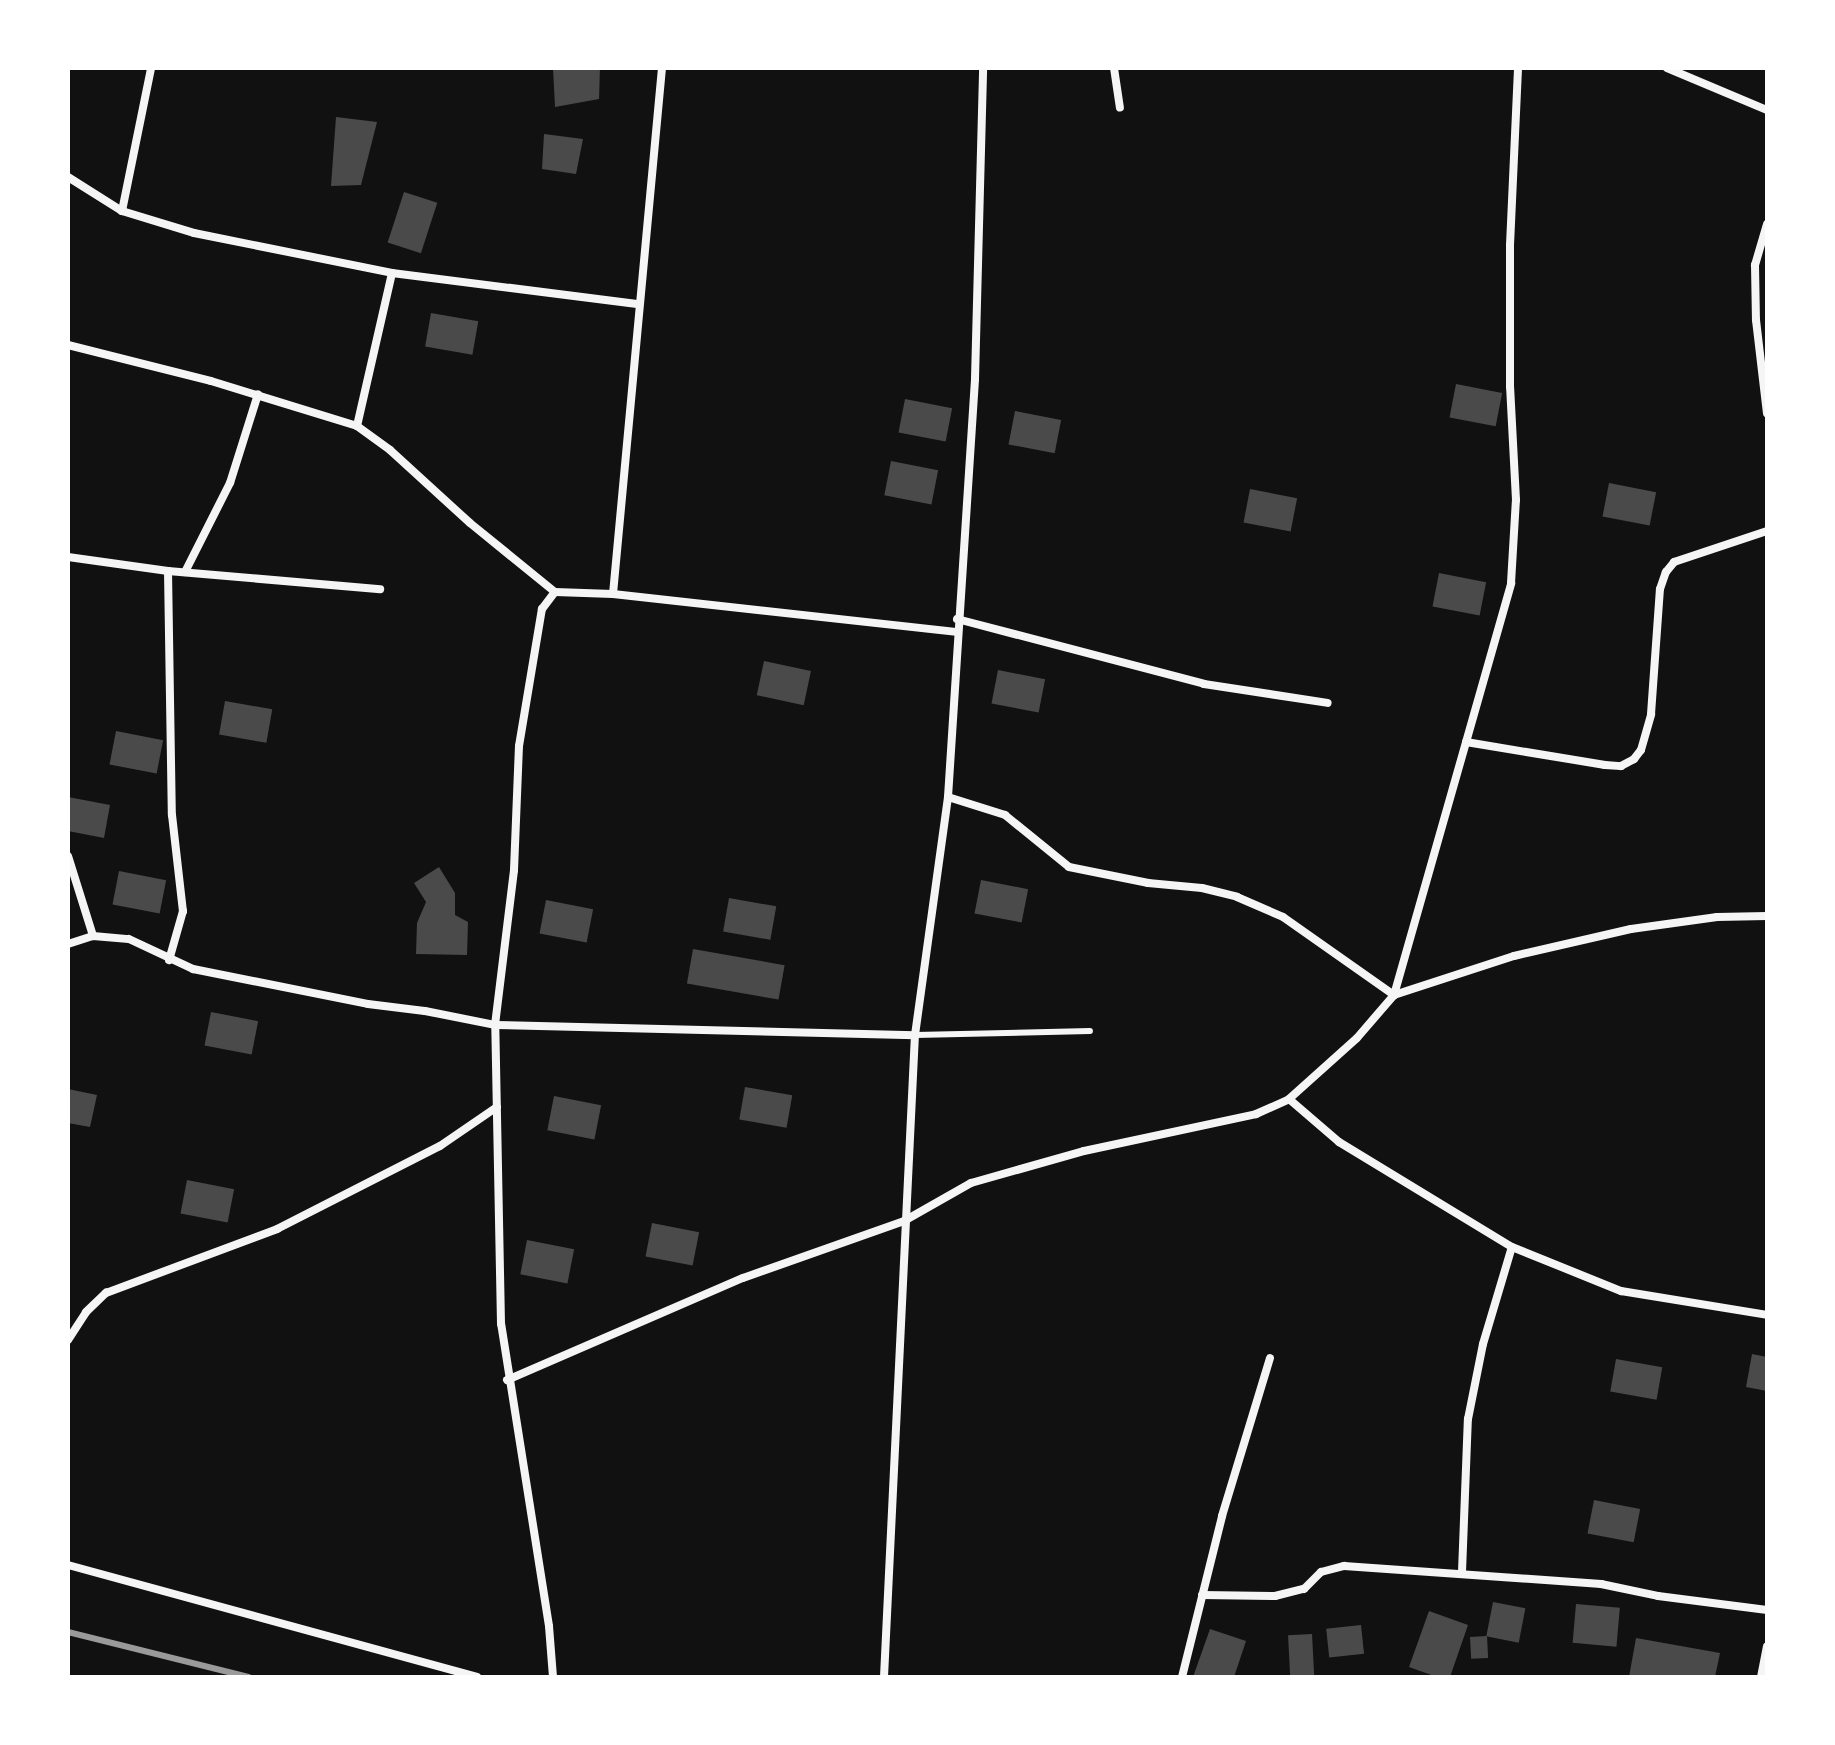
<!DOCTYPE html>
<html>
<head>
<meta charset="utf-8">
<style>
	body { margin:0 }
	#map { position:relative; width:1835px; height:1745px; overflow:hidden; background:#111; font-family:Karla,sans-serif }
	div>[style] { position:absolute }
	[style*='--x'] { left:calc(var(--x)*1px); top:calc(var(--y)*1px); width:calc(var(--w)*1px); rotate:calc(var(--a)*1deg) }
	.building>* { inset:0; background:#4a4a4a; transform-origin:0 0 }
	.service>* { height:6px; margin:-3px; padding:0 3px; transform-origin:3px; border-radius:3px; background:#f5f5f5 }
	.minor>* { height:8px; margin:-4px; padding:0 4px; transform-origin:4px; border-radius:4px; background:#f5f5f5 }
	.rail>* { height:6px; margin:-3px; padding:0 3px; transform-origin:3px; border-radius:3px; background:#9a9a9a }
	span { translate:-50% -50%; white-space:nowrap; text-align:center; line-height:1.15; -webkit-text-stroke:6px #fff; paint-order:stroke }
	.frame { position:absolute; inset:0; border:70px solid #fff; pointer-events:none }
</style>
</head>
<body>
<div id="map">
	<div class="building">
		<div style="clip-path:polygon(553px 68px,600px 68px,599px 99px,555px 107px)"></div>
		<div style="clip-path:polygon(336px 117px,377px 122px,361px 185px,331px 186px)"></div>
		<div style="clip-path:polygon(544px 134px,583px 139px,576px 174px,542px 169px)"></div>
		<div style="left:404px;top:192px;width:35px;height:53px;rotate:18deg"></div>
		<div style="left:431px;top:313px;width:48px;height:34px;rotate:10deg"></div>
		<div style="left:1456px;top:384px;width:47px;height:34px;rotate:11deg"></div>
		<div style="left:905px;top:399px;width:48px;height:34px;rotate:11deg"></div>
		<div style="left:1015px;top:411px;width:47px;height:34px;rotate:11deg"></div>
		<div style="left:891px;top:461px;width:48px;height:35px;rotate:11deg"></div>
		<div style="left:1609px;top:483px;width:48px;height:34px;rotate:11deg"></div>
		<div style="left:1250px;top:489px;width:48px;height:34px;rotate:11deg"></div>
		<div style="left:1439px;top:573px;width:48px;height:34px;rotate:11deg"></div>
		<div style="left:764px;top:661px;width:48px;height:35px;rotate:12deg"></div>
		<div style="left:998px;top:670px;width:48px;height:34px;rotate:11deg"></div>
		<div style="left:225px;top:701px;width:48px;height:34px;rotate:10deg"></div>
		<div style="left:116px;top:731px;width:48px;height:34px;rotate:11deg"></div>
		<div style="clip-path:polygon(68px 797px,110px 805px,104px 838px,68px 831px)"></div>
		<div style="clip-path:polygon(439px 867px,455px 893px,455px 915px,468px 922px,467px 955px,416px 954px,417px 923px,426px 902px,414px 883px)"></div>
		<div style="left:119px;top:871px;width:48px;height:34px;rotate:11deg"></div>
		<div style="left:981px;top:880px;width:48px;height:34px;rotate:11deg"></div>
		<div style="left:729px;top:898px;width:48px;height:34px;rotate:10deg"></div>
		<div style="left:546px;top:900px;width:48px;height:34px;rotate:11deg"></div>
		<div style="left:693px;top:949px;width:93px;height:35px;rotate:10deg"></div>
		<div style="left:211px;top:1012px;width:48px;height:34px;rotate:11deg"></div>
		<div style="left:745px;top:1087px;width:48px;height:33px;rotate:10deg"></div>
		<div style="clip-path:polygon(68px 1089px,97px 1095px,90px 1127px,68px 1123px)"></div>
		<div style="left:554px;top:1096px;width:48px;height:35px;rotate:11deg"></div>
		<div style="left:187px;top:1180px;width:48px;height:34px;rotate:11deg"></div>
		<div style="left:652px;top:1223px;width:48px;height:34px;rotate:11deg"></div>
		<div style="left:527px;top:1240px;width:48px;height:35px;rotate:11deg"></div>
		<div style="clip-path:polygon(1752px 1354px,1767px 1357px,1767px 1391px,1746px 1387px)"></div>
		<div style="left:1616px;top:1359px;width:47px;height:33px;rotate:10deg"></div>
		<div style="left:1594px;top:1500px;width:47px;height:34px;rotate:11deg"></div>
		<div style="left:1493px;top:1602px;width:33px;height:35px;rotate:11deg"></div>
		<div style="left:1576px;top:1604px;width:44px;height:39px;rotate:5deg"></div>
		<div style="clip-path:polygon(1429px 1611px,1468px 1625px,1450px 1677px,1437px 1677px,1409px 1667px)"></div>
		<div style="left:1361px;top:1625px;width:29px;height:35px;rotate:84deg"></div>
		<div style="clip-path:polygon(1210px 1629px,1246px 1641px,1234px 1677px,1193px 1677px)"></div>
		<div style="left:1312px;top:1634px;width:43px;height:24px;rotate:87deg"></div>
		<div style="left:1487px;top:1636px;width:22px;height:17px;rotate:87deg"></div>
		<div style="clip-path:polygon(1636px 1638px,1720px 1653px,1715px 1677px,1629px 1677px)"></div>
	</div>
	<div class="service">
		<div style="--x:915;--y:1035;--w:175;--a:-1.3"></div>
	</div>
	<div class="minor">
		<div style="--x:1114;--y:68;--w:40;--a:81.5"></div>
		<div style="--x:1667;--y:68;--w:108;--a:22.8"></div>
		<div style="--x:68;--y:177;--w:64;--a:32.2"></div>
		<div style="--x:122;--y:211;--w:75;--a:17"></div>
		<div style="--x:194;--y:233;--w:202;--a:11.4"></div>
		<div style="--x:392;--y:273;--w:249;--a:7.2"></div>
		<div style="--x:122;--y:211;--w:146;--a:-78.5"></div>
		<div style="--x:1767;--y:224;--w:43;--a:106.3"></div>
		<div style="--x:1755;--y:265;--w:55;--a:89"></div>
		<div style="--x:1756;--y:320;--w:94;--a:83.3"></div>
		<div style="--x:68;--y:345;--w:147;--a:14.1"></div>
		<div style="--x:211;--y:381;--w:153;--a:17.1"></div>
		<div style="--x:357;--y:426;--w:41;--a:36"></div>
		<div style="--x:390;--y:450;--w:108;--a:42.4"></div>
		<div style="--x:470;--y:523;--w:109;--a:39.1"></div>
		<div style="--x:357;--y:426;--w:157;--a:-77.1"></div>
		<div style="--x:68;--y:557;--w:101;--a:8"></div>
		<div style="--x:168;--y:571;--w:213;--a:4.9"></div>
		<div style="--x:168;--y:571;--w:244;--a:89.1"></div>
		<div style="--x:172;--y:815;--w:97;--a:83.5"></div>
		<div style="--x:183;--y:911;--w:51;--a:105.9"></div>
		<div style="--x:185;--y:572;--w:100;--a:-63.2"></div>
		<div style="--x:230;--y:483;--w:93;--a:-72.5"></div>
		<div style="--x:613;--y:594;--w:345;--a:6.3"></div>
		<div style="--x:957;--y:619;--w:255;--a:14.7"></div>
		<div style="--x:1204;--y:684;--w:125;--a:8.7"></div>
		<div style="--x:1466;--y:742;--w:141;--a:9.4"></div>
		<div style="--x:1605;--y:765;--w:16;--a:4"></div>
		<div style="--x:1621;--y:766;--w:15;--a:-28"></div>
		<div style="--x:1634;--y:759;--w:11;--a:-52"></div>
		<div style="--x:1641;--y:750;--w:37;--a:-74"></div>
		<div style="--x:1651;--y:714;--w:125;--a:-85.9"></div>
		<div style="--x:1660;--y:589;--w:18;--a:-71"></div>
		<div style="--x:1666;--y:572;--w:13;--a:-51"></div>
		<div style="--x:1674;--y:562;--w:98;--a:-18.4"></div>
		<div style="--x:948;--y:797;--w:60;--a:17.5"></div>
		<div style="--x:1005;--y:815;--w:82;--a:39.1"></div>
		<div style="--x:1069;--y:867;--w:81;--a:11.4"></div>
		<div style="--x:1148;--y:883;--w:54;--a:5.3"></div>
		<div style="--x:1202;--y:888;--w:36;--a:14"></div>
		<div style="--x:1237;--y:897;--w:50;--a:23.5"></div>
		<div style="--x:1283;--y:917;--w:136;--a:35.1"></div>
		<div style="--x:68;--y:856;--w:84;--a:72.6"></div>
		<div style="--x:68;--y:944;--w:26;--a:-18"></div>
		<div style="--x:93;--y:936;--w:36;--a:5"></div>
		<div style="--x:129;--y:939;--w:71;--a:25.1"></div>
		<div style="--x:193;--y:969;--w:178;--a:11.3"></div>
		<div style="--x:368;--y:1004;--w:57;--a:7"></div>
		<div style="--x:425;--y:1011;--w:71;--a:11.3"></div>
		<div style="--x:495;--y:1025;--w:420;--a:1.4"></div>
		<div style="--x:1394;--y:995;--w:126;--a:-18"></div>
		<div style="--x:1514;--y:956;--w:120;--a:-13"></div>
		<div style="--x:1631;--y:929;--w:87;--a:-7.9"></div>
		<div style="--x:1717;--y:917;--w:50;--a:-1.1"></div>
		<div style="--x:1289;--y:1099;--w:66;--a:40.7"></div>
		<div style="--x:1339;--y:1142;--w:202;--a:31.3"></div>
		<div style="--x:1512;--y:1247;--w:118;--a:22"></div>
		<div style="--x:1621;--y:1291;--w:148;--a:9.3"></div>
		<div style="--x:68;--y:1340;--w:33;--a:-57"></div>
		<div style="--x:86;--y:1312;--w:28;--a:-44"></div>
		<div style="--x:106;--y:1293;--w:183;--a:-20.5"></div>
		<div style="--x:277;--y:1229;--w:183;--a:-27"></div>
		<div style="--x:440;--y:1146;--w:69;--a:-34.4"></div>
		<div style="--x:507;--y:1380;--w:257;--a:-23.4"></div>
		<div style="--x:743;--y:1278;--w:171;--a:-19.5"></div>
		<div style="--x:904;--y:1221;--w:77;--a:-29.6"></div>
		<div style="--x:971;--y:1183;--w:117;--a:-15.8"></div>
		<div style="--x:1084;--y:1151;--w:176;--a:-12.1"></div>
		<div style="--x:1256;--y:1114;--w:36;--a:-24"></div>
		<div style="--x:1289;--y:1099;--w:91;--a:-41.9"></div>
		<div style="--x:1357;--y:1038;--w:57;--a:-49.3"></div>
		<div style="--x:1394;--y:995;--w:428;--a:-74.1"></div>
		<div style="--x:1511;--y:583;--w:83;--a:-86.6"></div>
		<div style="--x:1516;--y:500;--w:113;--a:-93"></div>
		<div style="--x:1510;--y:387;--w:142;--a:-90"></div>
		<div style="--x:1510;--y:245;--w:177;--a:-87.4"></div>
		<div style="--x:68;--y:1565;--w:424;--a:15.3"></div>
		<div style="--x:1462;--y:1572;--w:153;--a:-87.8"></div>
		<div style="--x:1468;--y:1419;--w:76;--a:-78.7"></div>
		<div style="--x:1483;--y:1344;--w:101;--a:-73.4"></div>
		<div style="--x:1202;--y:1595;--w:73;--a:0.8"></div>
		<div style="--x:1275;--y:1596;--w:30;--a:-14"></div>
		<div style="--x:1304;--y:1589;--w:24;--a:-45"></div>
		<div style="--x:1321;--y:1572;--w:24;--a:-15"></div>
		<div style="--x:1344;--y:1566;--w:258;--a:4"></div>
		<div style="--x:1601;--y:1584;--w:58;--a:11.9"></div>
		<div style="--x:1658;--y:1596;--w:110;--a:7.3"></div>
		<div style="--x:553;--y:1677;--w:51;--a:-94.5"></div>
		<div style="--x:549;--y:1626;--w:306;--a:-99"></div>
		<div style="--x:501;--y:1324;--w:299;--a:-91.1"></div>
		<div style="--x:495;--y:1025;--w:156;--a:-83"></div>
		<div style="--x:514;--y:870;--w:124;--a:-87.7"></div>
		<div style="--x:519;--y:746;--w:139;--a:-80.5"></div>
		<div style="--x:542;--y:609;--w:21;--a:-53"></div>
		<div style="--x:555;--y:592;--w:58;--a:2"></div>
		<div style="--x:613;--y:594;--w:528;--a:-84.68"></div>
		<div style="--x:884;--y:1677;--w:643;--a:-87.24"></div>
		<div style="--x:915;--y:1035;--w:240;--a:-82.1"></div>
		<div style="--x:948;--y:797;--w:419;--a:-86.3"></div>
		<div style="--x:975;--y:379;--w:311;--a:-88.5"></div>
		<div style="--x:1182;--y:1677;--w:166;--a:-76"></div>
		<div style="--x:1222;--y:1516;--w:165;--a:-73.1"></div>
		<div style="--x:1761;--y:1677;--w:31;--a:-79"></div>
	</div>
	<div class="rail">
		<div style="--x:68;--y:1632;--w:186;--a:14"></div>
	</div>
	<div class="frame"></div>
</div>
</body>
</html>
